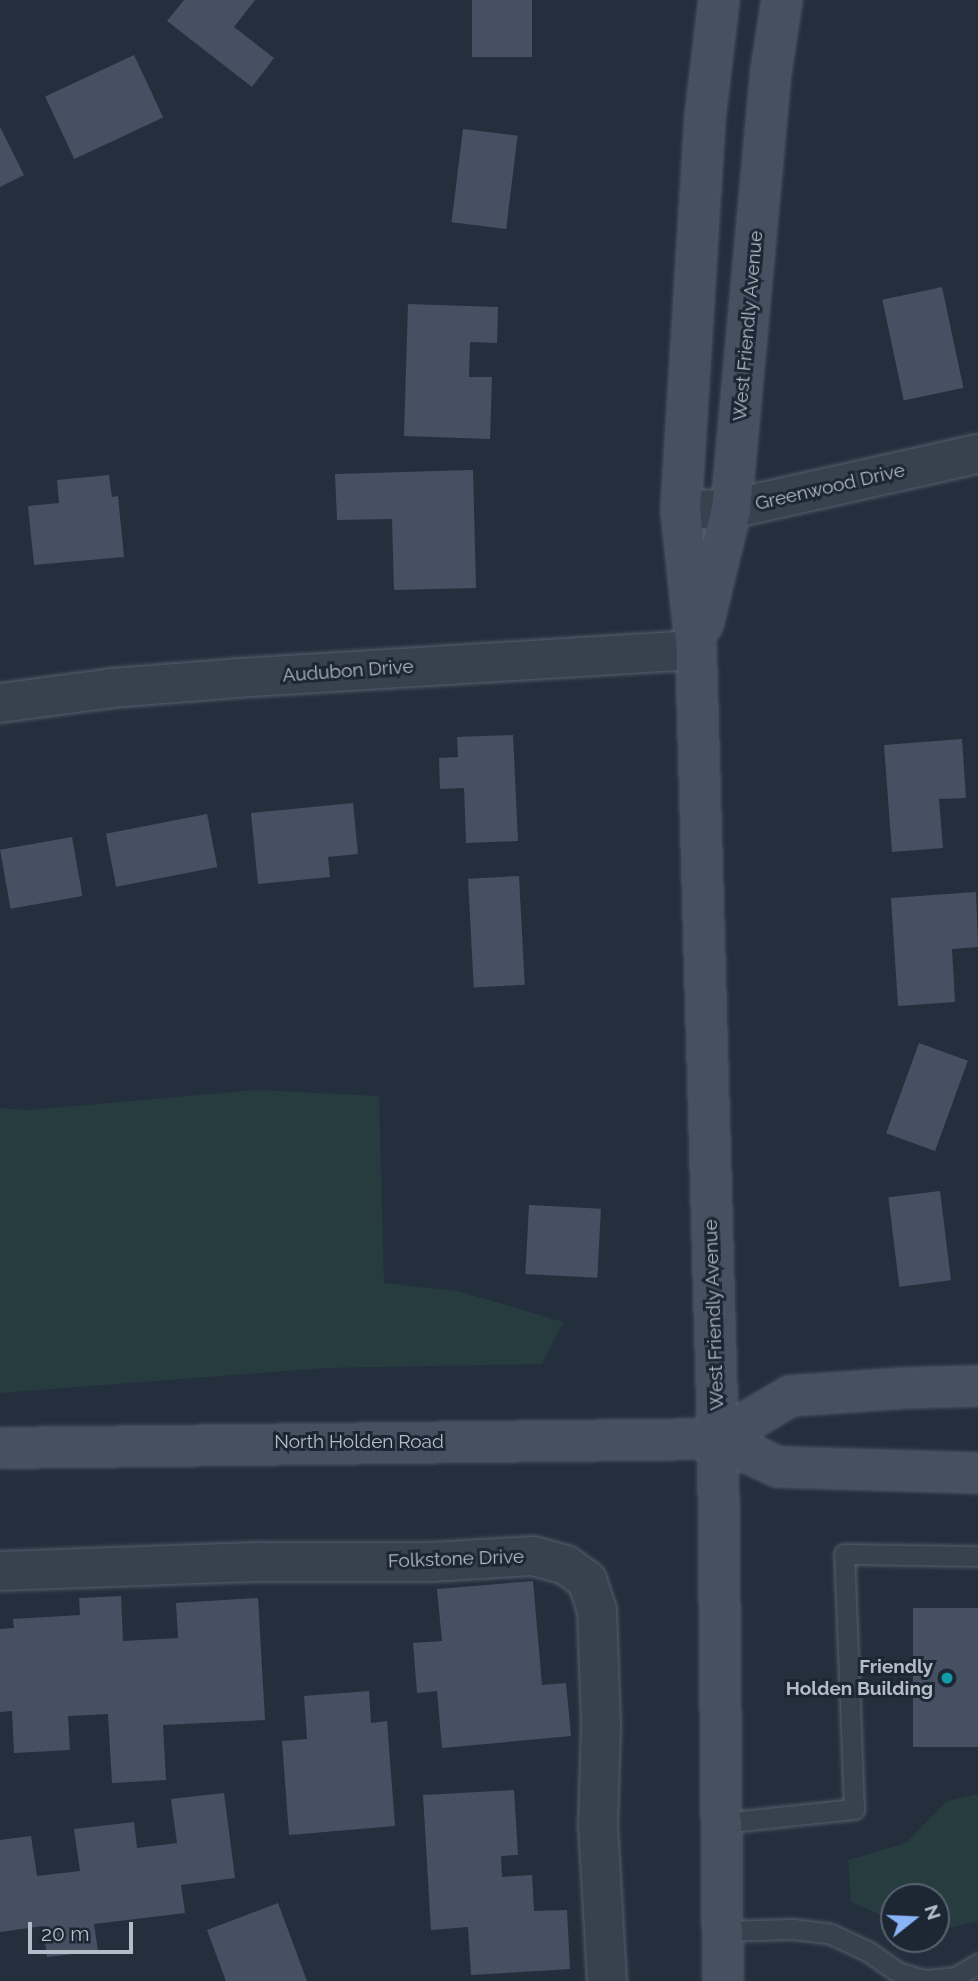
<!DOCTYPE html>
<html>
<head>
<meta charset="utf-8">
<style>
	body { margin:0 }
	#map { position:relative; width:978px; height:1981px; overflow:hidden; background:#242f3e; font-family:Raleway,sans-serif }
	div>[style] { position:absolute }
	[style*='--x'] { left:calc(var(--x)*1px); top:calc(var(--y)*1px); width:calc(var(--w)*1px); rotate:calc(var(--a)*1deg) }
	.green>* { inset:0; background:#263c3f }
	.building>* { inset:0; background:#455162; transform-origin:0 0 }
	.roads { filter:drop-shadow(0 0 2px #565f6c) drop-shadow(0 0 2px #565f6c) }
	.lane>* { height:19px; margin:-9.5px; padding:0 9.5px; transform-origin:9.5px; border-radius:9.5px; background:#38414e }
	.street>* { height:38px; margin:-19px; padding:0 19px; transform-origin:19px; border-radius:19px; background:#38414e }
	.secondary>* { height:38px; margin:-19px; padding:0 19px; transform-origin:19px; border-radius:19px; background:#465061 }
	.dots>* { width:19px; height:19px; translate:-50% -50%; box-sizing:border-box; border:4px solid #1d2633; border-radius:50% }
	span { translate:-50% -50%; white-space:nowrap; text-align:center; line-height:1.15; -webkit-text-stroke:6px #1d2633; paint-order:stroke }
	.street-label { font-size:19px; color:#b4bcc9 }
	.poi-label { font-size:19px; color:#b4bcc9; font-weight:700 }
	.right { translate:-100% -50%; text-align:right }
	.north { position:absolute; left:880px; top:1883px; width:70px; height:70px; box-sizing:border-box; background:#1d2633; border:2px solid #59626f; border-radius:50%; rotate:72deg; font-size:19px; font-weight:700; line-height:28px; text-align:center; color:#b4bcc9 }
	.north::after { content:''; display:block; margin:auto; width:24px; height:32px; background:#8ab4f8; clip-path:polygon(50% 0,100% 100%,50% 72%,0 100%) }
	.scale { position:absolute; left:28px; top:1922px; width:105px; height:32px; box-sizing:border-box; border:4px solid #b4bcc9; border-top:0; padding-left:9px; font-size:21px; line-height:24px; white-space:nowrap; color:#b4bcc9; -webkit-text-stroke:5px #1d2633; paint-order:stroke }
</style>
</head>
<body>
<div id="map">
	<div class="green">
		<div style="clip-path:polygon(256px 1090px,379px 1096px,384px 1283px,458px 1291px,563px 1322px,542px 1364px,325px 1368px,0 1393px,0 1108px,30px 1110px)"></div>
		<div style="clip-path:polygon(978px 1794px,978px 1921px,936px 1931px,936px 1897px,894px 1897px,894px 1920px,851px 1902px,848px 1860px,906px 1843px,947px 1801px)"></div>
	</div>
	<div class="building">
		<div style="clip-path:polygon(184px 0,255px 0,234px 27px,274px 58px,252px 87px,167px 21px)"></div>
		<div style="left:472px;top:0;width:60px;height:57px"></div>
		<div style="left:134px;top:55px;width:69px;height:98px;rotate:65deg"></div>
		<div style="clip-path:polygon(0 127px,24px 175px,0 187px)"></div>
		<div style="left:463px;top:129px;width:55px;height:94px;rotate:7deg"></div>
		<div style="left:942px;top:287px;width:103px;height:61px;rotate:78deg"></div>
		<div style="clip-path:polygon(408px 304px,498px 307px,497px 343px,470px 342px,469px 377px,492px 377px,490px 439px,404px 436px)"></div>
		<div style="clip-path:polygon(473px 470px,476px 588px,394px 590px,392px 519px,337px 520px,335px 474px)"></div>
		<div style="clip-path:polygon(109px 475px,112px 497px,118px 496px,124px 557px,34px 565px,28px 506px,59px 503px,57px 480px)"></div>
		<div style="clip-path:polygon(513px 735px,518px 841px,466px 843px,464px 788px,440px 789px,439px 758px,458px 757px,457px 737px)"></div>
		<div style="clip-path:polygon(962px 739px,966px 798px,939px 799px,943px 848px,892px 852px,884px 745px)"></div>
		<div style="clip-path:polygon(353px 803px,358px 854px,328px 857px,330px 877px,258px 884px,251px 813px)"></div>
		<div style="left:207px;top:814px;width:54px;height:103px;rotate:79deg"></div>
		<div style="left:72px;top:837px;width:60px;height:73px;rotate:80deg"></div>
		<div style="left:519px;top:876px;width:109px;height:51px;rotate:87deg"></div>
		<div style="clip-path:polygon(976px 892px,978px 947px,952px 949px,955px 1002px,898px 1006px,891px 898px)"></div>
		<div style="left:919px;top:1043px;width:52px;height:96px;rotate:20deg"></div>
		<div style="left:940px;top:1191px;width:90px;height:52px;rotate:83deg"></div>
		<div style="left:529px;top:1205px;width:72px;height:69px;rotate:3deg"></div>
		<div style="clip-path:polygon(533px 1581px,542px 1685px,566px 1683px,571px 1736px,442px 1748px,437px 1691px,417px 1693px,413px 1643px,442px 1641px,437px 1589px)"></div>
		<div style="clip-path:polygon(121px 1596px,123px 1641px,178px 1638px,176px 1603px,258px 1598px,265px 1720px,163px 1725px,166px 1780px,112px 1783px,108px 1714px,68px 1716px,70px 1750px,14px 1753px,12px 1711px,0 1712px,0 1629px,14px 1628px,13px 1619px,80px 1615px,79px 1598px)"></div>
		<div style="left:978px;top:1608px;width:139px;height:65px;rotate:90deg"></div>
		<div style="clip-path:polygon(369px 1691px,371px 1723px,387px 1721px,395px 1826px,289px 1835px,282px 1741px,307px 1739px,304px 1696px)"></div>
		<div style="clip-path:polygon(514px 1790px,518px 1855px,501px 1856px,502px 1877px,532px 1875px,534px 1911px,567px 1910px,570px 1969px,471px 1975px,468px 1927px,431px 1930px,423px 1795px)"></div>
		<div style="clip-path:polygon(224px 1793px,235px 1878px,181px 1885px,185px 1913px,94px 1924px,98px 1951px,47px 1957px,43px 1926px,0 1932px,0 1840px,31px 1836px,37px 1876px,80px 1871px,74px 1829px,134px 1822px,137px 1848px,177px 1843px,171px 1799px)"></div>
		<div style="clip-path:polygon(278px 1903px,307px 1981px,226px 1981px,207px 1930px)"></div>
	</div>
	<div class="roads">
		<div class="lane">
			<div style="--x:721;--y:1823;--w:134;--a:-6"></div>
			<div style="--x:854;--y:1809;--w:255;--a:-92.2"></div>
			<div style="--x:844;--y:1554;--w:134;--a:0.9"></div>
			<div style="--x:722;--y:1931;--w:71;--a:-1.6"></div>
			<div style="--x:793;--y:1929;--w:38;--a:7"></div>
			<div style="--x:831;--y:1934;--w:42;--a:25.3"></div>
			<div style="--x:869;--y:1952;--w:37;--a:35"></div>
			<div style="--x:899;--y:1973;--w:28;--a:15"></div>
			<div style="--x:926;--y:1980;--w:30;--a:-6"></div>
			<div style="--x:956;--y:1977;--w:26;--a:-31"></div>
		</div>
		<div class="street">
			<div style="--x:681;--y:510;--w:50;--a:-1.1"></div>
			<div style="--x:731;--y:509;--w:253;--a:-12.6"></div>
			<div style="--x:0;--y:703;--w:113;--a:-7.6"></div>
			<div style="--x:112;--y:688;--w:126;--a:-4.5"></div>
			<div style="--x:238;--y:678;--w:459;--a:-3.5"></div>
			<div style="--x:0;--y:1571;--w:262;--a:-2"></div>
			<div style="--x:262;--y:1562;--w:169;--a:0"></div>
			<div style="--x:431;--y:1562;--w:102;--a:-3.4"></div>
			<div style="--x:533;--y:1556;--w:34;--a:15"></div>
			<div style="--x:566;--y:1565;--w:26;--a:36"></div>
			<div style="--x:587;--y:1580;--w:32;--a:72"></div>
			<div style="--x:597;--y:1610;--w:115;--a:88"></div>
			<div style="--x:601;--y:1725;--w:100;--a:91.7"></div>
			<div style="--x:598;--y:1825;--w:156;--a:86.7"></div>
		</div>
		<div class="secondary">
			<div style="--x:719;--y:0;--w:119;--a:96.8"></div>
			<div style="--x:705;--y:118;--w:393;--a:93.5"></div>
			<div style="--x:681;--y:510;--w:141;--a:83.9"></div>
			<div style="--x:696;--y:650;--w:789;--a:88.4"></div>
			<div style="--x:718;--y:1439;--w:542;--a:89.47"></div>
			<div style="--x:703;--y:624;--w:118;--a:-76.3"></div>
			<div style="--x:731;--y:509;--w:440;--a:-84.8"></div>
			<div style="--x:771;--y:71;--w:72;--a:-81.2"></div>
			<div style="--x:718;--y:1439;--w:84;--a:-30.8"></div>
			<div style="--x:790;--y:1396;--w:115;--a:-4"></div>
			<div style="--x:905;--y:1388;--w:73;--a:-1.6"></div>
			<div style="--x:0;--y:1448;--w:718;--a:-0.72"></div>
			<div style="--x:718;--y:1439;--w:66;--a:25"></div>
			<div style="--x:778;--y:1467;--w:200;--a:1.7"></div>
		</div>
	</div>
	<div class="dots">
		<div style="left:947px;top:1678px;background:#0f9aa8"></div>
	</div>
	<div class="street-label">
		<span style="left:748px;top:326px;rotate:-85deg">West Friendly Avenue</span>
		<span style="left:830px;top:487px;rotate:-13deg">Greenwood Drive</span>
		<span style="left:348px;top:671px;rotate:-4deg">Audubon Drive</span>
		<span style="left:714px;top:1315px;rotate:-92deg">West Friendly Avenue</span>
		<span style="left:359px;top:1442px">North Holden Road</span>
		<span style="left:456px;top:1559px;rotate:-2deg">Folkstone Drive</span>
	</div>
	<div class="poi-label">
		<span class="right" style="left:933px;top:1678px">Friendly<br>Holden Building</span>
	</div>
	<div class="north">N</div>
	<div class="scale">20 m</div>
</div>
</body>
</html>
